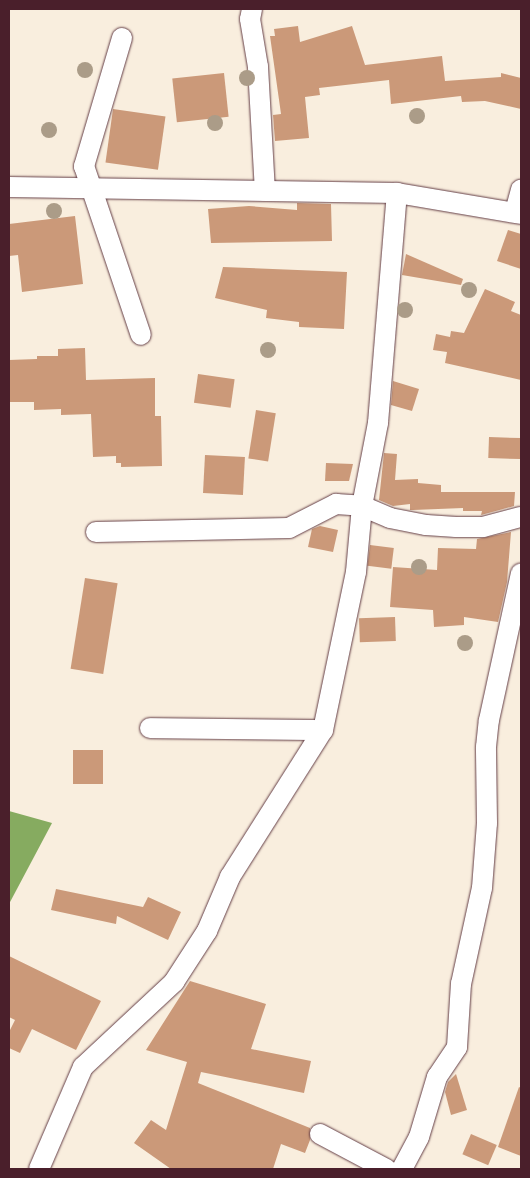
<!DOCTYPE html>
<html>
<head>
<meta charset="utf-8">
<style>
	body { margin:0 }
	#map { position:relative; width:530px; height:1178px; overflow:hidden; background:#f9eede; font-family:"EB Garamond",serif }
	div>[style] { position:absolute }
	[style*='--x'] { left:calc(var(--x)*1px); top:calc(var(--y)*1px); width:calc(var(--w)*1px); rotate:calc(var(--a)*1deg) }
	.forest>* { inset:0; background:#86ab60 }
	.building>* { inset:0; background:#cb9979; transform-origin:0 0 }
	.roads { filter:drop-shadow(0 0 1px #643e46) drop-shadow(0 0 1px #643e46) }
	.minor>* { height:20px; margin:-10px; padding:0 10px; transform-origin:10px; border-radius:10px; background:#fff }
	.trees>* { width:16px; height:16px; margin:-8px; border-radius:50%; background:#ab9c88 }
	span { translate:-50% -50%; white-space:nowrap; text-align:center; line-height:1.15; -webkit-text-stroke:4.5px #fdfcf7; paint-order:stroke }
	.frame { position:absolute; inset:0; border:10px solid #4a1f2b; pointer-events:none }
</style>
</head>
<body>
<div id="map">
	<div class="forest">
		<div style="clip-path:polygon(9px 811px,52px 823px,9px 904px)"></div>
	</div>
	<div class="building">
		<div style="clip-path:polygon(298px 26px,300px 42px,352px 26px,365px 65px,442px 56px,445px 81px,501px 77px,501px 73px,521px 78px,521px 109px,485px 101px,462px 102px,461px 96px,391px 104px,389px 80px,319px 88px,320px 95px,305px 97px,309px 138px,275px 141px,273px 115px,281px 114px,270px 36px,275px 36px,274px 29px)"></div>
		<div style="left:224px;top:73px;width:44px;height:52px;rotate:84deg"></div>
		<div style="left:113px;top:109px;width:53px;height:54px;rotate:8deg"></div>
		<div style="clip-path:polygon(297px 203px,331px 204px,332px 241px,211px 243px,208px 209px,249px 206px,297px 210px)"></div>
		<div style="clip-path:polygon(75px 216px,83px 284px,22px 292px,18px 255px,9px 256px,9px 224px)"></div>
		<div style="clip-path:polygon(508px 230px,521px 234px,521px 269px,497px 261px)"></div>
		<div style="clip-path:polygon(406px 254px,463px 279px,461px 285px,402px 275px)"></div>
		<div style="clip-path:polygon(223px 267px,347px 272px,344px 329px,299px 327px,299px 322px,266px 318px,267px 310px,215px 298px)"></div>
		<div style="clip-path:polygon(485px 289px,515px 302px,511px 311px,521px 315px,521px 380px,445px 363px,447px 352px,433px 350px,436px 334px,450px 337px,451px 331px,464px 333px)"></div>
		<div style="clip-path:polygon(85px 348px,86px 380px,155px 378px,155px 416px,161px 416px,162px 466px,121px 467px,121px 463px,116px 463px,116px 456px,93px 457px,91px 414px,61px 415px,61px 409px,34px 410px,34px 402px,9px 402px,9px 360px,37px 359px,37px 356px,58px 356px,58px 349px)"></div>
		<div style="left:198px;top:374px;width:37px;height:29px;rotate:8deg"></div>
		<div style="clip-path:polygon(393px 381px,419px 389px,412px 411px,391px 405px)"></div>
		<div style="left:256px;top:410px;width:20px;height:49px;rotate:9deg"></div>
		<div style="left:489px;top:437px;width:32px;height:21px;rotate:2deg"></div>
		<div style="clip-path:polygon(384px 453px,397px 454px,395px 480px,418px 479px,418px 483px,441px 485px,441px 492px,515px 492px,514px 506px,481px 515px,482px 511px,463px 511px,463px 508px,413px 510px,410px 510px,410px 504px,393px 506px,379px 500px)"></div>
		<div style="left:205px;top:455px;width:40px;height:38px;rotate:3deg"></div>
		<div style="clip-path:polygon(326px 463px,353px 464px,349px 481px,325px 481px)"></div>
		<div style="clip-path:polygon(320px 526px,338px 530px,333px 552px,308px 547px,312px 529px)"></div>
		<div style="clip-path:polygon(511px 532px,507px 582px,498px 622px,464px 617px,464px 625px,434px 627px,433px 610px,390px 607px,393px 567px,437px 570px,438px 548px,476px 549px,477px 539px)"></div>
		<div style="left:370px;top:545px;width:24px;height:21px;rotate:7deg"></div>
		<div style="left:85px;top:578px;width:33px;height:92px;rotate:9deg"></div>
		<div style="left:395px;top:617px;width:24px;height:36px;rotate:88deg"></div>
		<div style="left:73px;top:750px;width:30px;height:34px"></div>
		<div style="clip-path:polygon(56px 889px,143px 907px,148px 897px,181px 912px,168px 940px,117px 916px,116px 924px,51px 910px)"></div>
		<div style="clip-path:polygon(9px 956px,101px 1001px,76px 1050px,32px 1029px,20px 1053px,9px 1048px,9px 1032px,15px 1020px,9px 1017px)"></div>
		<div style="clip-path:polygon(190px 981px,266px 1004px,251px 1049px,311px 1061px,304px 1093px,201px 1072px,198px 1083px,310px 1128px,310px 1140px,305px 1153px,281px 1144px,273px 1169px,171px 1169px,134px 1143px,151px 1120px,166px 1130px,187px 1062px,146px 1050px)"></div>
		<div style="clip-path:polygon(456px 1074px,467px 1110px,451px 1115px,445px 1092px,448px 1082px)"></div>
		<div style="clip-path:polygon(519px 1087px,521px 1088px,521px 1156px,498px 1147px)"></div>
		<div style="left:471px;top:1134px;width:28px;height:22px;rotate:23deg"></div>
	</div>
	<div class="roads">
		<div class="minor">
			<div style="--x:252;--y:9;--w:10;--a:101"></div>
			<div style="--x:250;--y:19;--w:49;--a:80.5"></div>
			<div style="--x:258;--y:67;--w:124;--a:86.8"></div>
			<div style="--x:122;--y:38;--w:134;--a:106.5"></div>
			<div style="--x:84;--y:166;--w:178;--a:71.4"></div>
			<div style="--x:9;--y:187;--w:388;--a:0.9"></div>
			<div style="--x:397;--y:193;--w:126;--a:9.6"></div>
			<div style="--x:515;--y:212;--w:23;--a:-75"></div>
			<div style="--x:96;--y:532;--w:193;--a:-1.2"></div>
			<div style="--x:289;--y:528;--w:53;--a:-27.1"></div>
			<div style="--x:336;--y:504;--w:26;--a:4"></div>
			<div style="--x:362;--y:506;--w:30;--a:23"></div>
			<div style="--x:390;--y:518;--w:37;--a:11"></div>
			<div style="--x:426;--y:525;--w:30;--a:4"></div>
			<div style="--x:456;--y:527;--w:27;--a:0"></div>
			<div style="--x:483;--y:527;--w:39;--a:-15"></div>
			<div style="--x:150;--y:728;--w:173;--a:0.7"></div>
			<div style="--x:320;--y:1134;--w:75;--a:27.9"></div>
			<div style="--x:39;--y:1169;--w:111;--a:-66.7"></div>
			<div style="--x:83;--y:1067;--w:125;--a:-43"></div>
			<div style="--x:174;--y:982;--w:61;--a:-57.1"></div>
			<div style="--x:207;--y:931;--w:59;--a:-66.9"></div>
			<div style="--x:230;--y:877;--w:174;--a:-57.7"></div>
			<div style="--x:323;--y:730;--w:161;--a:-78.2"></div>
			<div style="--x:356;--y:572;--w:66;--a:-84.8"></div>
			<div style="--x:362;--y:506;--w:85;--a:-79.1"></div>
			<div style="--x:378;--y:423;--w:231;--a:-85.3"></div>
			<div style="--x:402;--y:1169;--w:36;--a:-62"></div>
			<div style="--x:419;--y:1137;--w:63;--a:-73.3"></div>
			<div style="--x:437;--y:1077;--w:36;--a:-56"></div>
			<div style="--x:457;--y:1047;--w:63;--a:-86.4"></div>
			<div style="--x:461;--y:984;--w:98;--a:-77.7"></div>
			<div style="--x:482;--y:888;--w:65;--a:-85.6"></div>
			<div style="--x:487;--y:823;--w:76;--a:-90.8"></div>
			<div style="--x:486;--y:747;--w:27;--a:-84"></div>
			<div style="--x:489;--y:720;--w:150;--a:-77.7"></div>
		</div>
	</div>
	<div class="trees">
		<div style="left:85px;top:70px"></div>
		<div style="left:247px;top:78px"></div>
		<div style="left:417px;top:116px"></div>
		<div style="left:215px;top:123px"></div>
		<div style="left:49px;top:130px"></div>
		<div style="left:54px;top:211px"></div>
		<div style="left:469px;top:290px"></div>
		<div style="left:405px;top:310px"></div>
		<div style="left:268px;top:350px"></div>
		<div style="left:419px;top:567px"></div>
		<div style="left:465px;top:643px"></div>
	</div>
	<div class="frame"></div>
</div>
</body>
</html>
